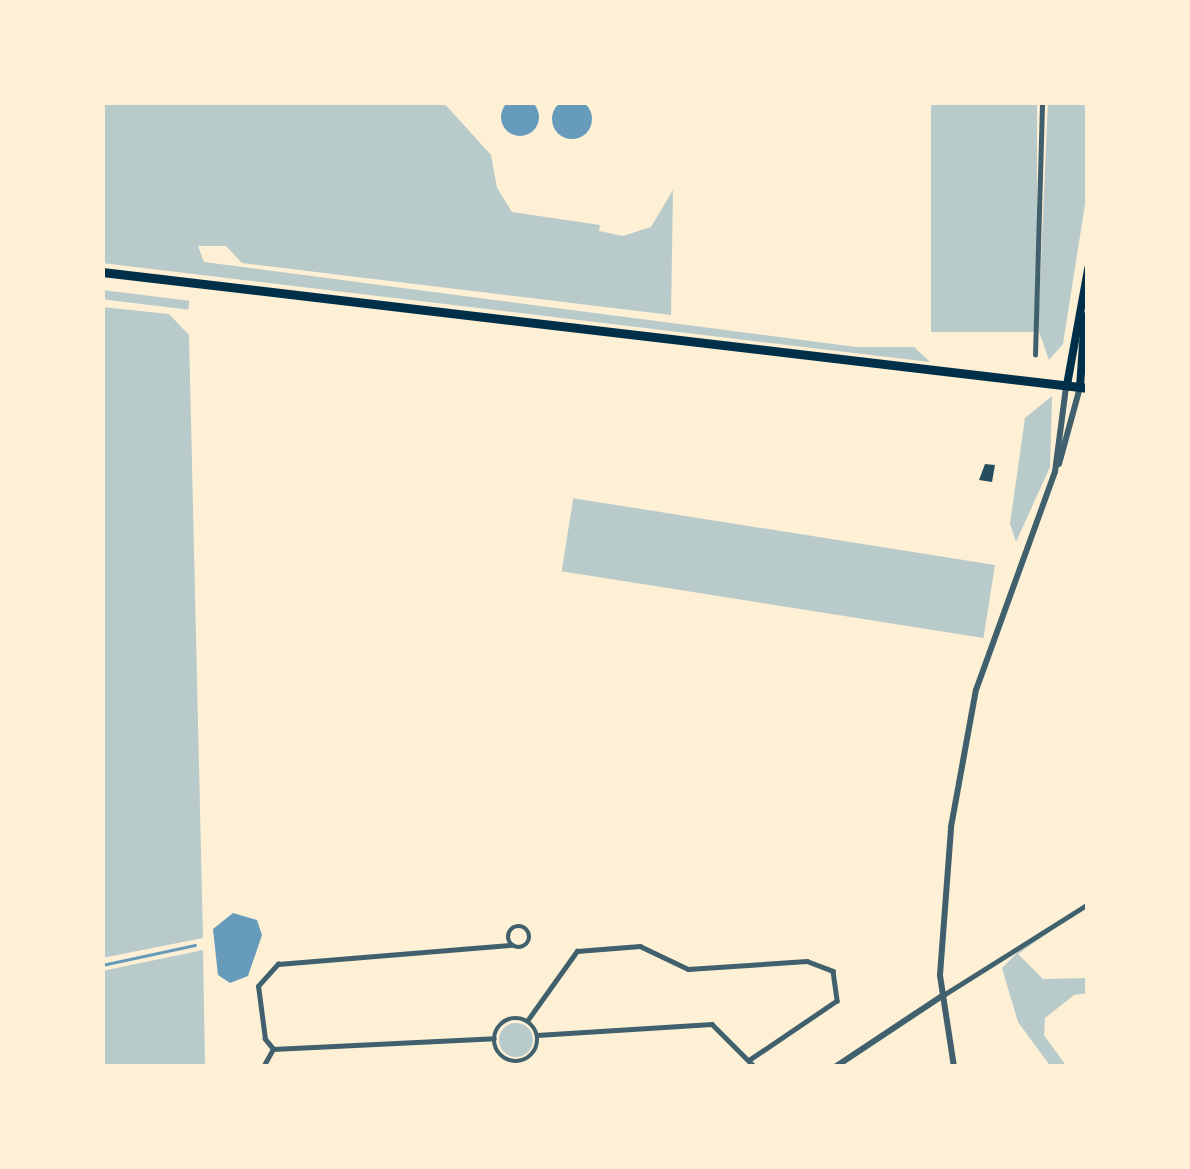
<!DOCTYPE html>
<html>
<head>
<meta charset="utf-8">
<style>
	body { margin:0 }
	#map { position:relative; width:1190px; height:1169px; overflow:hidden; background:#fdf0d5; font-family:Lato,sans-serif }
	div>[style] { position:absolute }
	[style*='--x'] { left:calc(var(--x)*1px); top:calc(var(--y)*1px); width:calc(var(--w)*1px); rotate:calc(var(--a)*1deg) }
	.green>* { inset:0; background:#b9caca; transform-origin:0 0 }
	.round { border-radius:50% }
	.water>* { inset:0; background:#669bbc }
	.stream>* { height:3px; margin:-1.5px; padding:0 1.5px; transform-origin:1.5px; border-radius:1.5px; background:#669bbc }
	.building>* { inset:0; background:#264d5e }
	.minor>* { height:4.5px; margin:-2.25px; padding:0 2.25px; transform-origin:2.25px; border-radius:2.25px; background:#3f606c }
	.minor>.ring { margin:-2.25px; padding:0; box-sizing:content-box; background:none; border:4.5px solid #3f606c; border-radius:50% }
	.tertiary>* { height:6px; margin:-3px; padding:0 3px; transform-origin:3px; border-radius:3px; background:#3f606c }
	.secondary>* { height:8px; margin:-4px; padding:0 4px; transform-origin:4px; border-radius:4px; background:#003049 }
	.primary>* { height:9px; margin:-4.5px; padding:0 4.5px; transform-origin:4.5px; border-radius:4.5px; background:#003049 }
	span { translate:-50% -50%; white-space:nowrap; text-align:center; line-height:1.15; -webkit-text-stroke:12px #fdf0d5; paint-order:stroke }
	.frame { position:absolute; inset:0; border:105px solid #fdf0d5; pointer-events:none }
</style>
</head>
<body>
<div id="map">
	<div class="green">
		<div style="clip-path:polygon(102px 102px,443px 102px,491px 155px,497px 188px,512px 212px,600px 225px,599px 231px,623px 236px,651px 227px,673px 190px,671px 315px,242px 263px,226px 246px,198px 246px,204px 262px,856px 347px,914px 347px,930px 362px,102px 263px)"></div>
		<div style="left:931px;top:102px;width:106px;height:230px"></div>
		<div style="clip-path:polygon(1048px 102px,1088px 102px,1088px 185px,1063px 344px,1049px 360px,1038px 329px)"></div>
		<div style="left:102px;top:290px;width:88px;height:9px;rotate:7deg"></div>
		<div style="clip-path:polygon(102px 307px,169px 314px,189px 335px,203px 938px,102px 958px)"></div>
		<div style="clip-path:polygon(1052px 396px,1050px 467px,1016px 542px,1010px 524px,1025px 418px)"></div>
		<div style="left:995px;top:565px;width:74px;height:427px;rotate:99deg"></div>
		<div style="clip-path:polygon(1088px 905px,1018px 954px,1043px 979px,1088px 978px,1088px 993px,1074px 995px,1045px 1018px,1044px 1035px,1067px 1067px,1051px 1067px,1018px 1022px,1002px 968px,1024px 946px)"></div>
		<div style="clip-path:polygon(203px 950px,205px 1067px,102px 1067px,102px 971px)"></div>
		<div class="round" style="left:499px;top:1023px;width:34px;height:34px"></div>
	</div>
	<div class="water">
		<div class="round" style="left:501px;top:98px;width:38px;height:38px"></div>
		<div class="round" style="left:552px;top:99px;width:40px;height:40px"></div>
		<div style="clip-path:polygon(233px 913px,257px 920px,262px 935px,248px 976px,230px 983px,218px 975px,213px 929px)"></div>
	</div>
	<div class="stream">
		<div style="--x:102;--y:965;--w:95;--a:-12.1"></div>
	</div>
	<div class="building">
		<div style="clip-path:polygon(985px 464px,995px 465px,992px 482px,979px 480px)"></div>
	</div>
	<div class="minor">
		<div style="--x:1035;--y:355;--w:253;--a:-88.4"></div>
		<div class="ring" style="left:508px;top:926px;width:17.5px;height:17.5px"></div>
		<div style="--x:942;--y:996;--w:173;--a:-32.2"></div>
		<div class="ring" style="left:494px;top:1018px;width:39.5px;height:39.5px"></div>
		<div style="--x:527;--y:1021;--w:86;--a:-54.5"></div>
		<div style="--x:577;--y:951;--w:63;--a:-4.5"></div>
		<div style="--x:640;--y:946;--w:53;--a:25.6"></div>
		<div style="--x:688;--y:969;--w:119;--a:-3.8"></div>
		<div style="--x:807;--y:961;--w:28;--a:21"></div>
		<div style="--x:833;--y:971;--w:30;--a:82"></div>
		<div style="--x:837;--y:1001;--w:105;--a:145.9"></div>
		<div style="--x:537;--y:1035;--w:175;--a:-3.6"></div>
		<div style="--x:712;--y:1024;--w:61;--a:45"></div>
		<div style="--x:273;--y:1049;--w:13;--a:-129"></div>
		<div style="--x:265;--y:1039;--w:53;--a:-97.5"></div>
		<div style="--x:258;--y:986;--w:30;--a:-48"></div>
		<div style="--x:278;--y:964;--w:234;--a:-4.7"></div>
		<div style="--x:273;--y:1049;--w:221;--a:-2.8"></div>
		<div style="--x:263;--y:1067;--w:21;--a:-61"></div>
	</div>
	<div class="tertiary">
		<div style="--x:1059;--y:464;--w:80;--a:-74.7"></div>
		<div style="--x:835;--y:1067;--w:128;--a:-33.6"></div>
		<div style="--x:954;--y:1067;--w:93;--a:-98.7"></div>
		<div style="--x:940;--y:975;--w:148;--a:-85.7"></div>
		<div style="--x:951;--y:827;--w:139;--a:-79.7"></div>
		<div style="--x:976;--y:690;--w:232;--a:-70.1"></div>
		<div style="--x:1055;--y:472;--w:86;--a:-82.6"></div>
	</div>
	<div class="secondary">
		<div style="--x:1067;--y:385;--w:118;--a:-79.7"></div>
		<div style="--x:1080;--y:387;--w:71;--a:-86"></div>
	</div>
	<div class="primary">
		<div style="--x:102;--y:272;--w:993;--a:6.71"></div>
	</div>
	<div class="frame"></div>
</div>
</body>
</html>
